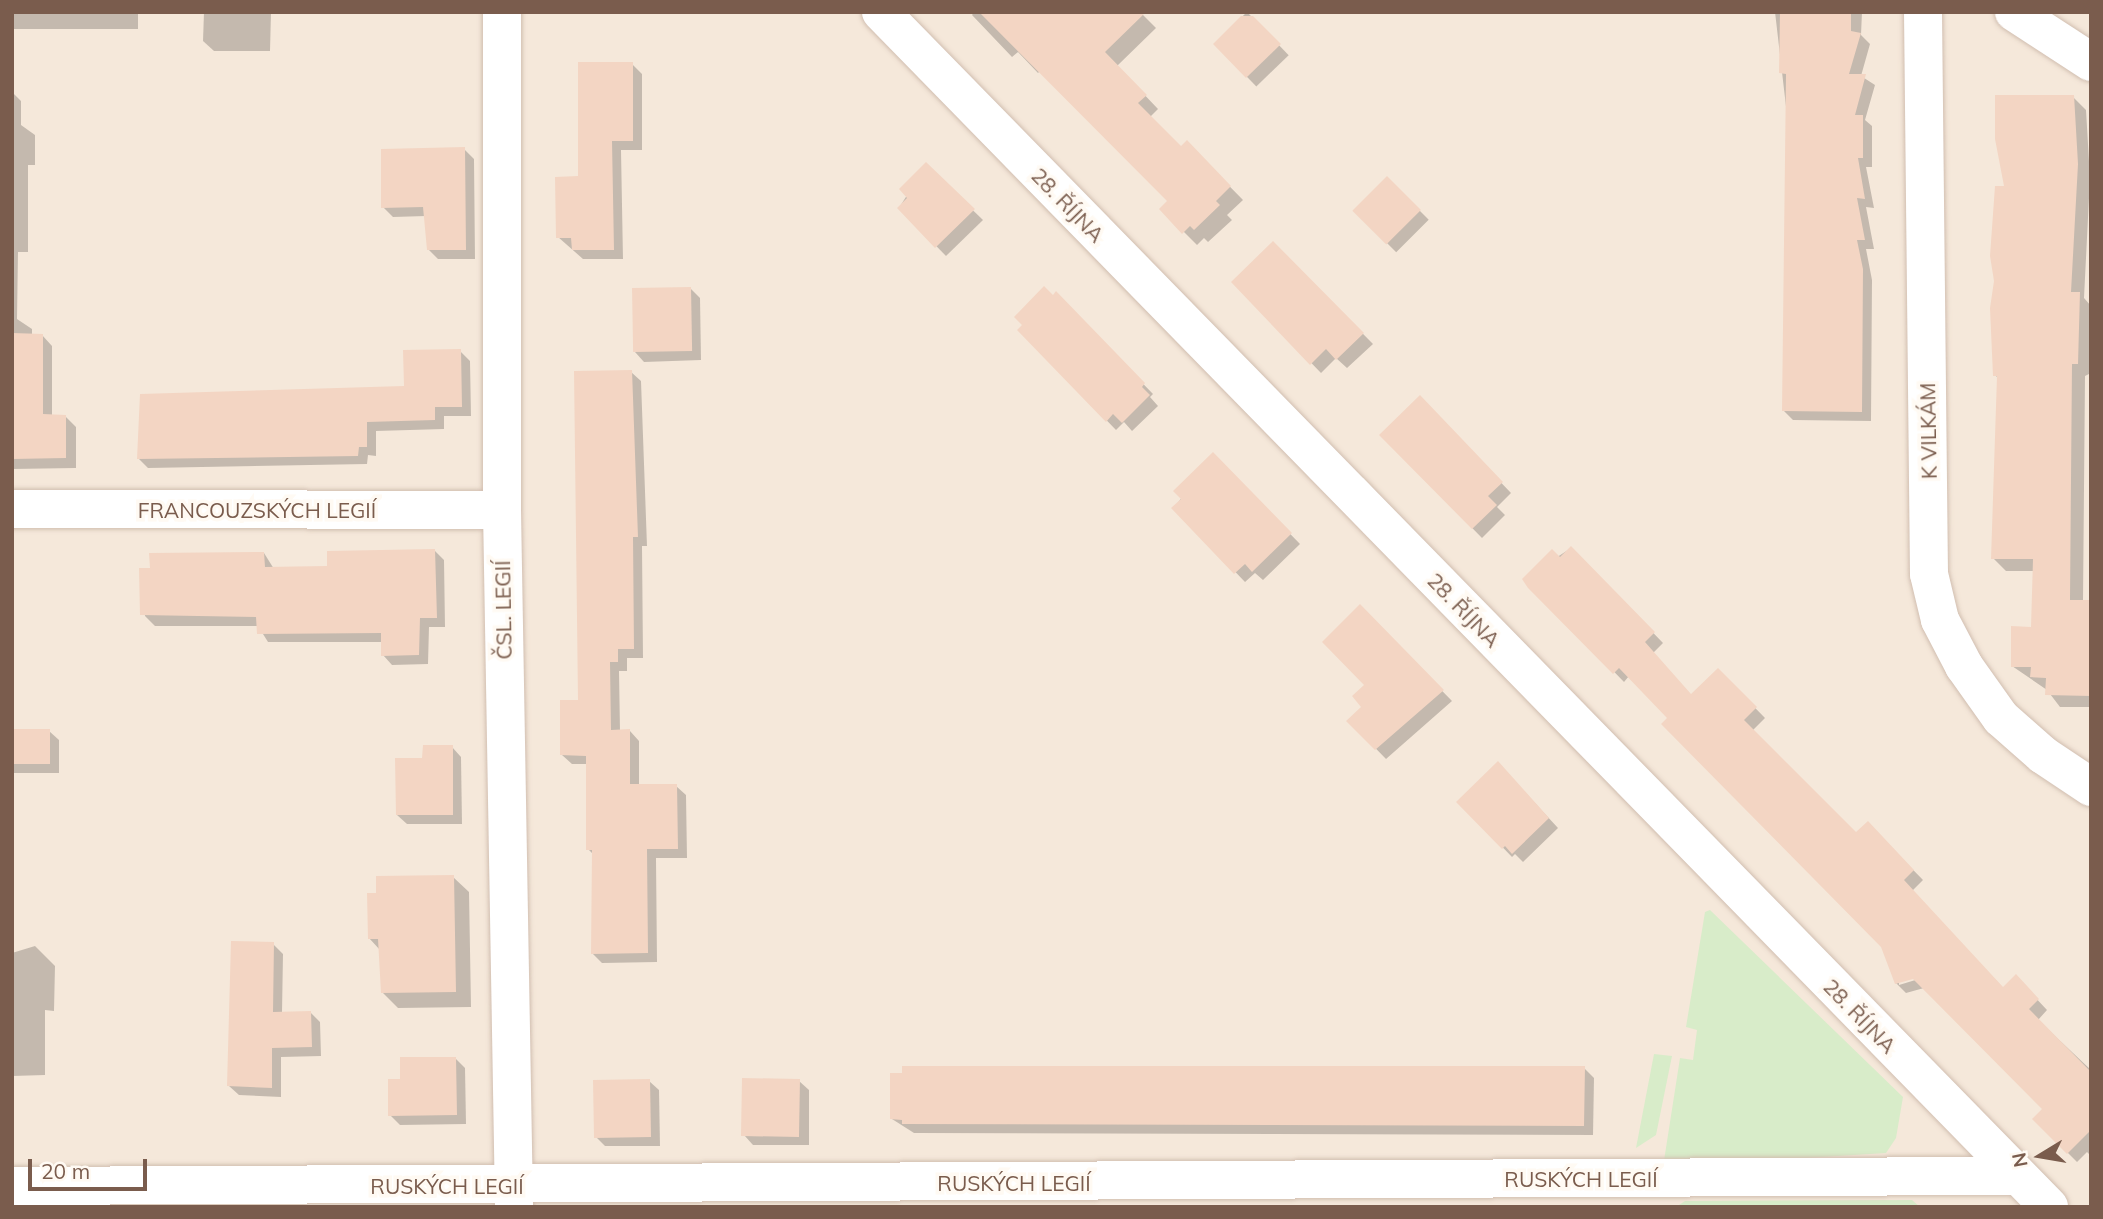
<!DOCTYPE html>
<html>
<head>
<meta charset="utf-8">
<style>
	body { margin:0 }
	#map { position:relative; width:2103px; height:1219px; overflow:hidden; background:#fdf6ec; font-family:Mulish,sans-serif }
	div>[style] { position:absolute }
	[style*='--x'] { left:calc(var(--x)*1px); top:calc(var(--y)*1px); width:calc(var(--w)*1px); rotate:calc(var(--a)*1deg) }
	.residential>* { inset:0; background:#f5e8da; transform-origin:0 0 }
	.green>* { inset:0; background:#d8ecc9 }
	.shadow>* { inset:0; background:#0003; transform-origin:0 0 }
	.building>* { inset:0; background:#f3d5c3; transform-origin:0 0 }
	.roads { filter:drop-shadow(0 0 2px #d1beb0) drop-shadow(0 0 2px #d1beb0) }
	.minor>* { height:38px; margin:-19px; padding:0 19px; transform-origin:19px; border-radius:19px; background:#fff }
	span { translate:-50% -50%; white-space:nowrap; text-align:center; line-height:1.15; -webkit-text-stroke:7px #fffaf3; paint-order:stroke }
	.street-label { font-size:21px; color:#7a5c4d }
	.frame { position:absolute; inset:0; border:14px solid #7a5c4d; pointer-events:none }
	.north { position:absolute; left:2005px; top:1121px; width:70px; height:70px; -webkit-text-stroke:5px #fffaf3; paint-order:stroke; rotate:259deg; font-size:19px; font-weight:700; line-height:28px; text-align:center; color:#7a5c4d }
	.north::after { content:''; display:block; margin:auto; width:24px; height:32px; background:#7a5c4d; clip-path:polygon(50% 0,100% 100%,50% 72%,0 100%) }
	.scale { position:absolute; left:28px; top:1159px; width:119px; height:32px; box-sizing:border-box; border:4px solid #7a5c4d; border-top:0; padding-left:9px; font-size:21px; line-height:24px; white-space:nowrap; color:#7a5c4d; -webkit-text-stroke:5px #fffaf3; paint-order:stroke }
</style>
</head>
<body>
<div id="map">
	<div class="residential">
		<div style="left:12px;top:12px;width:2079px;height:1195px"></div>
	</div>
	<div class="green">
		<div style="clip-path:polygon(1710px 910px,1903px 1097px,1896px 1138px,1886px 1153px,1663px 1167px,1680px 1058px,1693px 1060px,1697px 1030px,1686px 1027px,1705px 912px)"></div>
		<div style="clip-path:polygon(1654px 1054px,1672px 1056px,1656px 1135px,1636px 1148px)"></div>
		<div style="clip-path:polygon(1912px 1200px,1920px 1207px,1676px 1207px,1685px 1201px)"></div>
	</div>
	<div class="shadow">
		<div style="left:12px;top:12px;width:126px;height:17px"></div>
		<div style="clip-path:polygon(204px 12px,271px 12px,270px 51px,214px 51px,203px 41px)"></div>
		<div style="clip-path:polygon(974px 12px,1140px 12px,1156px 28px,1117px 66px,1158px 109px,1150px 117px,1181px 149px,1187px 143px,1243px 200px,1227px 215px,1232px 220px,1208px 242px,1204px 238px,1197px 245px,1161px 209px,1169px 201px,1042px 69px,1038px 73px,1018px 52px,1012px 57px,972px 15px)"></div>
		<div style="left:1247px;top:12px;width:60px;height:45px;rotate:46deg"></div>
		<div style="clip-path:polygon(1775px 12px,1862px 12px,1861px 35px,1870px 44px,1861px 76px,1875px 85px,1865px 120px,1872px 126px,1872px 167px,1866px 167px,1874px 208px,1866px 207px,1874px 249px,1866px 249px,1872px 280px,1871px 421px,1793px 420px,1784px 411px,1787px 115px)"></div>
		<div style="clip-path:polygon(632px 64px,642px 74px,642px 150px,621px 150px,623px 259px,583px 259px,558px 237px)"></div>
		<div style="clip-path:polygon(12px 92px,21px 101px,21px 125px,35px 135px,35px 165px,28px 165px,28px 252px,18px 252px,17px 319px,32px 329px,32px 335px,42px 335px,52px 346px,52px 416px,65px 416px,76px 427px,76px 468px,12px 469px)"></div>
		<div style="clip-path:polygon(2073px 97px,2086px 110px,2090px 178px,2084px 298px,2091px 306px,2091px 373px,2085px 376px,2083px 602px,2091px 602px,2091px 707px,2060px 707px,2047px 690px,2012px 666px,2032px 628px,2034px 571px,2006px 571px,1993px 558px,1999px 379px,1995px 375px,2006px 188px)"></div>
		<div style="clip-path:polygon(464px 149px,474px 159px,475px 259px,438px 259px,428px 249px,426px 216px,393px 217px,383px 207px)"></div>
		<div style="clip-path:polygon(926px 165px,983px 220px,946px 256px,899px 208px)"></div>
		<div style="left:1387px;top:178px;width:59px;height:46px;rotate:45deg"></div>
		<div style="clip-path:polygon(1273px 243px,1373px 344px,1347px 368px,1336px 358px,1321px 373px,1233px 282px)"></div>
		<div style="clip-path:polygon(691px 289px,700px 298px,701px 360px,644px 362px,635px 352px)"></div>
		<div style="clip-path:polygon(1056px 294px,1153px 394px,1150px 397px,1158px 406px,1132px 431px,1124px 422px,1116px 430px,1019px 330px)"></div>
		<div style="clip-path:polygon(460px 351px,470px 361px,471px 416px,444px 416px,444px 429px,376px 431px,376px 456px,368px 455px,367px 464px,148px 468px,138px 458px,141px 396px,405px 388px)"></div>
		<div style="clip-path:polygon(631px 372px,641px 381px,647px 546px,642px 546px,643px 658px,627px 658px,627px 671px,619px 671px,620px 731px,630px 731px,639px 741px,639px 786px,676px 786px,686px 795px,687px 858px,656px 858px,657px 962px,602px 963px,592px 953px,594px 855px,588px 849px,588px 764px,572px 764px,562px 755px,580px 702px)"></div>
		<div style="clip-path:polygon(1420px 398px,1511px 493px,1497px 507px,1505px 515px,1482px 538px,1381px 435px)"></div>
		<div style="clip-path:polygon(1213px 455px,1300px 544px,1263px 580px,1255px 573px,1245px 582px,1174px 508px)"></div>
		<div style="clip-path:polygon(evenodd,1571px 548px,1663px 643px,1653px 653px,1691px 696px,1718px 670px,1765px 718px,1752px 731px,1856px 835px,1877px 833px,1923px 880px,1912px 891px,2004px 989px,2016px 977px,2047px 1010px,2038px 1020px,2091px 1070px,2091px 1156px,2087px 1152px,2077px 1162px,2034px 1119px,2045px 1109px,1924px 988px,1906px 993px,1896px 983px,1883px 946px,1670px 718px,1629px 676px,1624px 682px,1524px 579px,1571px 548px,1921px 975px,1922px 978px,1899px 985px,1899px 981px,1921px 975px)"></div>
		<div style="clip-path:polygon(435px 551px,444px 560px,445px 627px,429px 627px,428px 664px,392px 665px,383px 655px,383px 642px,268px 642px,258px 626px,155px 626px,145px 616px,141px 570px,264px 553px,274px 569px,329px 568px)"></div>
		<div style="clip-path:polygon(1360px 607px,1452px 701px,1386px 759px,1349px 721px,1364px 707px,1366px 685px)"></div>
		<div style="clip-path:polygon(12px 730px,49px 731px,59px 740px,59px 773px,12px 773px)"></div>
		<div style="clip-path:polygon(452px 747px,461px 757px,462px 824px,407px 824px,397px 815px,424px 760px)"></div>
		<div style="clip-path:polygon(1507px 773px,1558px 828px,1523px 862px,1515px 854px,1512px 857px,1459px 802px)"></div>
		<div style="clip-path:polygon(453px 877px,469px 892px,471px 1007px,398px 1008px,382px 992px,380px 950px,369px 938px,378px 894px)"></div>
		<div style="clip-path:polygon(273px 944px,283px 954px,282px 1013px,310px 1012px,320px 1022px,321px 1056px,281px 1057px,281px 1097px,239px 1095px,229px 1086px)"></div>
		<div style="clip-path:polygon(35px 946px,55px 966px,54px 1011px,45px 1010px,45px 1075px,12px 1076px,12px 953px)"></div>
		<div style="clip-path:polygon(455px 1058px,465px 1068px,466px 1124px,400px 1125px,390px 1115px,402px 1081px)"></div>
		<div style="clip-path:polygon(1584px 1068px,1594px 1078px,1593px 1135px,914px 1133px,892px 1119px)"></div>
		<div style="clip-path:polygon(649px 1081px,659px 1090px,660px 1146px,605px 1146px,596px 1137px)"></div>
		<div style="clip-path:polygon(799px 1081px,809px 1090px,809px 1145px,753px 1145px,744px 1135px)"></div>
	</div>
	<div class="building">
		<div style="clip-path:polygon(979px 12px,1146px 12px,1105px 52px,1147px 95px,1138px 103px,1181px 146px,1187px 140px,1231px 186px,1216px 201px,1220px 205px,1194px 230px,1190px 226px,1182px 234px,1159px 209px,1167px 201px)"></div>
		<div style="clip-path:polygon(1780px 12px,1851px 12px,1851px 31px,1861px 33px,1849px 74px,1866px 74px,1855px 115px,1863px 115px,1863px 158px,1858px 158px,1865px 199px,1857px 198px,1865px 240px,1857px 240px,1863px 269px,1862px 412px,1782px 411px,1786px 74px,1779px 73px)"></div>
		<div style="clip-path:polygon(1241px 16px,1253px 16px,1281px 44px,1246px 78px,1213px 44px)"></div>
		<div style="clip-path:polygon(578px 62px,633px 62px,633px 141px,612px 141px,614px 250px,572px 250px,571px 238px,556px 238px,555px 177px,578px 176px)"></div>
		<div style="clip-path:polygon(1995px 95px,2074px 95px,2078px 164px,2071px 292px,2080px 292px,2078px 364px,2072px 364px,2070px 600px,2091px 600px,2091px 696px,2045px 695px,2046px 678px,2030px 677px,2031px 667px,2011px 667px,2011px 626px,2031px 627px,2033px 559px,1991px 559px,1997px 376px,1993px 376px,1990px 308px,1994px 281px,1990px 256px,1995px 186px,2004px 186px,1995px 139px)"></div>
		<div style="clip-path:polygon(465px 147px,466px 250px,427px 250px,423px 207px,381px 208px,381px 149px)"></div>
		<div style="clip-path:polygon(926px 162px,975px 209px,935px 248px,897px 208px,907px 198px,899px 189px)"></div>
		<div style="left:1387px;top:176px;width:48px;height:49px;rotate:45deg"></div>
		<div style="clip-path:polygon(1273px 241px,1364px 333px,1336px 360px,1326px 349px,1310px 365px,1231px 282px)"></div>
		<div style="clip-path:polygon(1044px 286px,1053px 295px,1056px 291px,1145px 383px,1142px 387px,1150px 395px,1122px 423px,1113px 414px,1106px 422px,1017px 330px,1022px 325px,1014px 317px)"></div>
		<div style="left:691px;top:287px;width:64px;height:59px;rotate:89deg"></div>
		<div style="clip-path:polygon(12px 333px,43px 334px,43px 414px,66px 415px,66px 458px,12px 459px)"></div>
		<div style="clip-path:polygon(461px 349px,462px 407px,435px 407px,435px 420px,367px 422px,367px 447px,359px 447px,358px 456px,137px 459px,140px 394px,404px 386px,403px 350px)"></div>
		<div style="clip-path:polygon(632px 370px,638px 537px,633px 537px,634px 649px,618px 649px,618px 662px,610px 662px,611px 730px,630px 729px,630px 784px,677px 784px,678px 849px,647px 849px,648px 953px,591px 954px,592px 850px,586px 850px,586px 756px,560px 755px,560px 700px,578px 700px,574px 371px)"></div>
		<div style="clip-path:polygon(1420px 395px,1503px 482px,1488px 496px,1497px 505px,1472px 529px,1379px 435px)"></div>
		<div style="clip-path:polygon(1213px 452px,1292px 533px,1252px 572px,1245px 564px,1234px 574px,1171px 508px,1181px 499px,1173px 491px)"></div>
		<div style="clip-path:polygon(1571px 546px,1655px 632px,1645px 642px,1691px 694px,1718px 668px,1757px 707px,1744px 720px,1856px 832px,1868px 821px,1914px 870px,1904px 880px,2003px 987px,2016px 974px,2039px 999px,2029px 1009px,2091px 1072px,2091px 1130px,2067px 1154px,2032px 1119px,2042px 1109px,1913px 979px,1895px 984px,1881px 947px,1661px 724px,1667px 718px,1619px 668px,1613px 674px,1528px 588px,1522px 579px,1552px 549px,1560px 557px)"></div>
		<div style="clip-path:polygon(435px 549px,437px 618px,420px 618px,419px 655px,381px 656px,381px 633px,257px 634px,256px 617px,140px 615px,139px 568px,150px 568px,149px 553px,264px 552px,265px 567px,327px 566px,327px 551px)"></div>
		<div style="clip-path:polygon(1360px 604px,1444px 690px,1375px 750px,1346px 721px,1361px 707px,1352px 696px,1364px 685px,1322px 642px)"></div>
		<div style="left:14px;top:729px;width:36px;height:35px"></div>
		<div style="clip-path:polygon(423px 745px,453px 745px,453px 815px,396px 815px,395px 758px,422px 758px)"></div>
		<div style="clip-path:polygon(1498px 761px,1549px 818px,1512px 854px,1505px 846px,1502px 849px,1456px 802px)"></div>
		<div style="clip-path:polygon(454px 875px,456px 992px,381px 993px,378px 939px,368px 939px,367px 893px,376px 893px,376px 876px)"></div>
		<div style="clip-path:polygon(231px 941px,274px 942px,273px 1012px,311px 1011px,312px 1047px,272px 1048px,272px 1088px,227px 1086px)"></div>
		<div style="clip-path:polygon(400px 1057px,456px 1057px,457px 1115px,388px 1116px,388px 1079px,400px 1079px)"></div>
		<div style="clip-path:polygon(902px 1066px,1585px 1066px,1584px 1126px,902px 1124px,902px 1120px,890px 1119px,890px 1073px,902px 1073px)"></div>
		<div style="left:742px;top:1078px;width:58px;height:58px;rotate:1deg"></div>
		<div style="left:650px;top:1079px;width:58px;height:57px;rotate:89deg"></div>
	</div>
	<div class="roads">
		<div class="minor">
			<div style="--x:502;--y:12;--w:498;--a:90"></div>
			<div style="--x:502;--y:510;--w:697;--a:89.01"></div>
			<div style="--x:881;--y:12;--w:1671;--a:45.65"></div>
			<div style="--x:1923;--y:12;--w:562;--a:89.39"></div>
			<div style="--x:1929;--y:574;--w:47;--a:76.6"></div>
			<div style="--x:1940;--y:620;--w:52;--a:62.4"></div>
			<div style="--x:1964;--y:666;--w:64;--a:54.6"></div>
			<div style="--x:2001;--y:718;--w:56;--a:41.4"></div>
			<div style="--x:2043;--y:755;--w:58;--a:33.7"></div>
			<div style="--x:2014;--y:12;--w:92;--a:33"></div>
			<div style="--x:12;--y:509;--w:490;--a:0.1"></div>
			<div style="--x:12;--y:1186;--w:2004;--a:-0.29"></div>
		</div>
	</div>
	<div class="street-label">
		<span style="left:1068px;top:205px;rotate:46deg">28. ŘÍJNA</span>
		<span style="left:1928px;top:431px;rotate:-91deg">K VILKÁM</span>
		<span style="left:257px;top:510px">FRANCOUZSKÝCH LEGIÍ</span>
		<span style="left:503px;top:610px;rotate:-91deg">ČSL. LEGIÍ</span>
		<span style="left:1464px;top:610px;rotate:46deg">28. ŘÍJNA</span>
		<span style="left:1860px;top:1016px;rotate:46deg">28. ŘÍJNA</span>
		<span style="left:1581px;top:1179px">RUSKÝCH LEGIÍ</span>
		<span style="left:1014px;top:1183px">RUSKÝCH LEGIÍ</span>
		<span style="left:447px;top:1186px">RUSKÝCH LEGIÍ</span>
	</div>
	<div class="frame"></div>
	<div class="north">N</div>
	<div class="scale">20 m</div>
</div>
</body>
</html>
